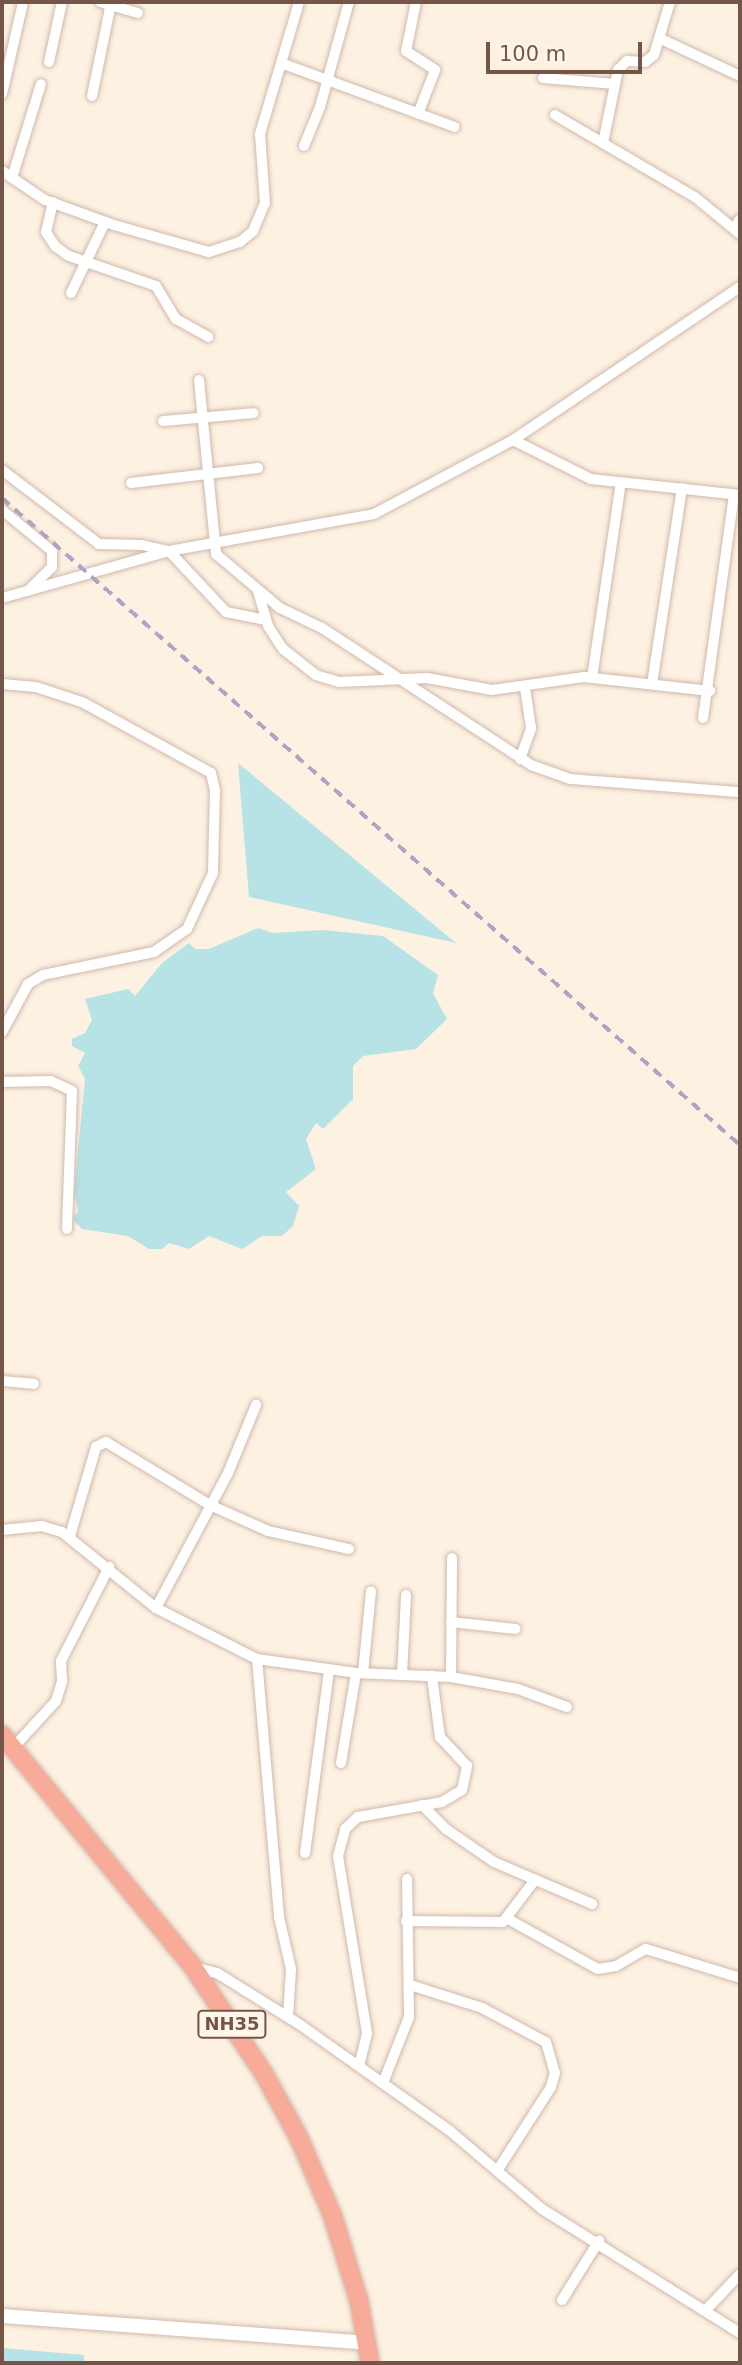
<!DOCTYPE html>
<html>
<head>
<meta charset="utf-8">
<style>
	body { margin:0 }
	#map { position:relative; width:742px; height:2365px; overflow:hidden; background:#fdf1e2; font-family:"DejaVu Sans",sans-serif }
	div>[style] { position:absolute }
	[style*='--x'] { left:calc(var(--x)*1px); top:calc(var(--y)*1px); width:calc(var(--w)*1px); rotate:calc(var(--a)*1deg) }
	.water>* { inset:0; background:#b7e2e6 }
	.roads { filter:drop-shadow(0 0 2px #d0b9ac) drop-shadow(0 0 2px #d0b9ac) }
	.street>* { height:10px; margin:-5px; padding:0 5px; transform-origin:5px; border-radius:5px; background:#fff }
	.secondary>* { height:14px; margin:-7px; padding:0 7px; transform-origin:7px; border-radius:7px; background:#fff }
	.highway>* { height:18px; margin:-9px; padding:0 9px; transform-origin:9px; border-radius:9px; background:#f8ab98 }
	.rail>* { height:3.5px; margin-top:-1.75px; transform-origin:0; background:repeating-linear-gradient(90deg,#b3a1c6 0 10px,transparent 0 17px) }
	span { translate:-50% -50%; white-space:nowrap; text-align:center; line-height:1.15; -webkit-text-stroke:5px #fff5e9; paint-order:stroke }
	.shield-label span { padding:2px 5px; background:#fff5e9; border:2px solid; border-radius:5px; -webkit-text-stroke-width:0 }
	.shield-label { font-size:18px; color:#755548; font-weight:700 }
	.frame { position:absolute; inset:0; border:4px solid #755548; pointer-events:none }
	.scale { position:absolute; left:486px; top:42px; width:156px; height:32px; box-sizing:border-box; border:4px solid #755548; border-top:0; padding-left:9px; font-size:21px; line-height:24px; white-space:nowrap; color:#755548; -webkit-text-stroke:5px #fff5e9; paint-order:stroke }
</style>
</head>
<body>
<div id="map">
	<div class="water">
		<div style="clip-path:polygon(238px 763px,456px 943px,249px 897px)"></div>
		<div style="clip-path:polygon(258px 928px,273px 933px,323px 930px,383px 936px,438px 975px,433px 993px,447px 1019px,416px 1049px,363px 1056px,353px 1066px,353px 1099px,323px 1129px,316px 1123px,306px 1139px,316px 1169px,286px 1192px,299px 1206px,293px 1226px,282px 1236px,262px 1236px,242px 1249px,209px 1236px,189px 1249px,169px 1243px,162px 1249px,149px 1249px,128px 1236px,82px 1229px,72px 1219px,78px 1212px,74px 1192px,85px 1079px,78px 1066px,85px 1053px,72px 1046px,72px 1039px,85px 1033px,92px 1020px,85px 999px,128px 989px,135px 996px,162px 963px,189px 943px,195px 949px,209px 949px)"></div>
		<div style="clip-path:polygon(2px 2348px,84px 2355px,84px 2363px,2px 2363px)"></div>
	</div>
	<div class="roads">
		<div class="street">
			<div style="--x:416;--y:2;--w:50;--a:101.5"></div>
			<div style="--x:406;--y:51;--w:35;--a:33"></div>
			<div style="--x:435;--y:70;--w:47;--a:111.1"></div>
			<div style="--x:110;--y:5;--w:29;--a:16"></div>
			<div style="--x:659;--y:38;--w:89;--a:25.1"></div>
			<div style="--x:49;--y:62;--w:61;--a:-77.8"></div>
			<div style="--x:281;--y:63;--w:185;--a:20.2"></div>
			<div style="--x:543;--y:78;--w:72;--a:4.8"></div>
			<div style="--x:2;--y:94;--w:94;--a:-77.1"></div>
			<div style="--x:92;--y:96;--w:85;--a:-78.4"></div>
			<div style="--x:109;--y:13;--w:8;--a:-83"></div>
			<div style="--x:110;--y:5;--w:10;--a:-163"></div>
			<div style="--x:555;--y:115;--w:162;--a:30.4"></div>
			<div style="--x:695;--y:197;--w:58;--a:39.4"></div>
			<div style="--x:603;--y:143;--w:75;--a:-78.4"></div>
			<div style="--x:618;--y:70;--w:13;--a:-45"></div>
			<div style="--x:627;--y:61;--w:18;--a:3"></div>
			<div style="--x:645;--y:62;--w:11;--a:-38"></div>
			<div style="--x:654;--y:55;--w:55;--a:-73.2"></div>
			<div style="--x:304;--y:146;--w:42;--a:-67.7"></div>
			<div style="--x:320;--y:107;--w:109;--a:-74.6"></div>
			<div style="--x:2;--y:171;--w:52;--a:34"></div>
			<div style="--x:45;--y:200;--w:73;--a:19.9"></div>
			<div style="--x:114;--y:225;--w:99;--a:15.9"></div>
			<div style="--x:209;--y:252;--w:33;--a:-18"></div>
			<div style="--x:240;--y:242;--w:17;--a:-40"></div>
			<div style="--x:253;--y:231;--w:30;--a:-67"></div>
			<div style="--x:265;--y:203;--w:69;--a:-94.1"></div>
			<div style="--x:260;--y:134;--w:138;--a:-73.5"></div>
			<div style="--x:12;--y:178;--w:98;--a:-72.9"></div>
			<div style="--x:53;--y:202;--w:31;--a:103"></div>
			<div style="--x:46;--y:232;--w:17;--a:57"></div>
			<div style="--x:55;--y:246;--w:17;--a:36"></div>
			<div style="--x:69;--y:256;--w:92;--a:19"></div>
			<div style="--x:156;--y:286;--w:39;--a:59"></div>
			<div style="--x:176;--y:319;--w:37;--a:29"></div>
			<div style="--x:735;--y:228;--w:10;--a:-61"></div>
			<div style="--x:71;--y:293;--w:79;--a:-64.4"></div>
			<div style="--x:199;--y:380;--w:175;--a:84.4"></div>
			<div style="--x:216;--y:554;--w:84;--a:40.2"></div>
			<div style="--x:280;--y:608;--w:47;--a:25.5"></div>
			<div style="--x:322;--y:628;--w:250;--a:33.2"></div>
			<div style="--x:531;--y:765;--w:41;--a:19.7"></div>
			<div style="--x:570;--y:779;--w:170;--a:4.4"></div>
			<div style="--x:163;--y:421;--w:91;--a:-5"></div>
			<div style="--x:513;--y:440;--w:87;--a:26.6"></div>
			<div style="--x:591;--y:479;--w:150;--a:6.1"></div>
			<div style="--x:2;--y:470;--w:122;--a:37.3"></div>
			<div style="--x:99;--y:544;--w:43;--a:1.3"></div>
			<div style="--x:142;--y:545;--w:28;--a:13"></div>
			<div style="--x:169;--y:551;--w:83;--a:46.9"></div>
			<div style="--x:226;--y:612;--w:41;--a:11.3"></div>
			<div style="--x:131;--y:483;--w:128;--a:-6.7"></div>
			<div style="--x:2;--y:510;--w:65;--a:39.4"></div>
			<div style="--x:52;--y:551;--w:16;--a:90"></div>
			<div style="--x:52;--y:567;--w:34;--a:135"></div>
			<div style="--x:258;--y:591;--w:36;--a:74"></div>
			<div style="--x:268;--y:626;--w:27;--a:57"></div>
			<div style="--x:283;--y:649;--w:42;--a:38.2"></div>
			<div style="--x:316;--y:675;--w:24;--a:17"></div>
			<div style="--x:339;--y:682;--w:88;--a:-2.6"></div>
			<div style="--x:427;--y:678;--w:66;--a:10.5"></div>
			<div style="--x:492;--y:690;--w:93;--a:-8"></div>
			<div style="--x:584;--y:677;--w:127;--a:6.3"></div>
			<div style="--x:2;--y:598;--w:173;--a:-15.7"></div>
			<div style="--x:169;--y:551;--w:208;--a:-10.2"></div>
			<div style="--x:374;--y:514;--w:157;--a:-28"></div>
			<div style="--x:513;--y:440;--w:274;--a:-34"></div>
			<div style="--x:592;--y:678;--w:198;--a:-81.6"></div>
			<div style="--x:2;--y:684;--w:34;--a:5"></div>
			<div style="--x:36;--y:687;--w:48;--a:18.1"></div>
			<div style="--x:82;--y:702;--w:147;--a:28.8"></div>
			<div style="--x:211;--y:773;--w:17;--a:77"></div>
			<div style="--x:215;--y:790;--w:83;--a:91.4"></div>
			<div style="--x:213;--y:873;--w:62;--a:114.9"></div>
			<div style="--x:187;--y:929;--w:40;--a:145.1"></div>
			<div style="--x:154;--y:952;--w:113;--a:168.3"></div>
			<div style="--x:43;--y:975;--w:17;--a:149"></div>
			<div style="--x:28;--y:984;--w:55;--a:118.4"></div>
			<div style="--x:652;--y:684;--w:198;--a:-81.3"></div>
			<div style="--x:703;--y:718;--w:225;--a:-82.1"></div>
			<div style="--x:520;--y:759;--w:33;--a:-70"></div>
			<div style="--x:531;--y:728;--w:40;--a:-98.5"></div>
			<div style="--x:2;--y:1082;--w:49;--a:-1.2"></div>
			<div style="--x:51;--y:1081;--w:23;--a:25"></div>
			<div style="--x:72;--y:1091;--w:138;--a:92.1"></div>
			<div style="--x:2;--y:1381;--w:32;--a:5"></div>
			<div style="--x:2;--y:1530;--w:40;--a:-5.7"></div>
			<div style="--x:42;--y:1526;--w:21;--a:17"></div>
			<div style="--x:62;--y:1532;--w:121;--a:39"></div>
			<div style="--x:156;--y:1608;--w:113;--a:26.8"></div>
			<div style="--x:257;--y:1659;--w:100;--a:8"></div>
			<div style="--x:356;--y:1673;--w:95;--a:2.4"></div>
			<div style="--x:451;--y:1677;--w:68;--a:10.2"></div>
			<div style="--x:518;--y:1689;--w:52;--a:20.2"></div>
			<div style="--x:70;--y:1536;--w:93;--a:-73.7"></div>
			<div style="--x:96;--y:1447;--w:11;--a:-27"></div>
			<div style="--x:106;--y:1442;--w:122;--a:31.2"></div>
			<div style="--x:210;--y:1505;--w:64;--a:24.1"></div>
			<div style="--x:268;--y:1531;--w:83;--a:12.5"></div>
			<div style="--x:156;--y:1608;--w:153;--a:-61.9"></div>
			<div style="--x:228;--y:1473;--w:74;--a:-67.6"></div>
			<div style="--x:451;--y:1622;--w:65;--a:6.1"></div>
			<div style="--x:257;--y:1659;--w:259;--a:85.1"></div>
			<div style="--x:279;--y:1917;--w:53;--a:77"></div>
			<div style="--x:291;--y:1969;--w:48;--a:93.6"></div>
			<div style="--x:363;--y:1673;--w:82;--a:-84.4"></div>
			<div style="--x:402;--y:1675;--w:80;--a:-87.1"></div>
			<div style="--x:451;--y:1677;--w:119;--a:-89.5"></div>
			<div style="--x:12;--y:1749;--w:65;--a:-47.5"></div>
			<div style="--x:56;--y:1701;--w:21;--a:-73"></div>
			<div style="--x:62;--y:1681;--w:20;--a:-93"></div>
			<div style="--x:61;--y:1661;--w:106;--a:-62.9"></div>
			<div style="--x:341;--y:1763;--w:91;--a:-80.5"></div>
			<div style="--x:422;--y:1805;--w:34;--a:45"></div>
			<div style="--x:446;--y:1829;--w:58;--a:34.5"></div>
			<div style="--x:494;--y:1862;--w:107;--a:23.2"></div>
			<div style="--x:305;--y:1853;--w:185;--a:-82.5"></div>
			<div style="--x:508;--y:1919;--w:103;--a:29.1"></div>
			<div style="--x:598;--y:1969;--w:18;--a:-9"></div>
			<div style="--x:616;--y:1966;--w:34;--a:-30"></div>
			<div style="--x:646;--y:1949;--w:98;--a:17.1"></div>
			<div style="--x:406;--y:1921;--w:97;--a:0.6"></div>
			<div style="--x:503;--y:1922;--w:53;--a:-52.7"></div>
			<div style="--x:193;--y:1967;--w:25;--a:14"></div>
			<div style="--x:217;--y:1973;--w:97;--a:31.9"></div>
			<div style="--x:299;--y:2024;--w:185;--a:35.3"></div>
			<div style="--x:450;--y:2131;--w:121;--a:40.3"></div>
			<div style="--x:542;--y:2209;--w:234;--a:32.1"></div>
			<div style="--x:410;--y:1985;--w:76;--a:17.7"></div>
			<div style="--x:482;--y:2008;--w:72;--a:28"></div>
			<div style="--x:546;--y:2042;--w:32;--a:74"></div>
			<div style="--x:555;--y:2073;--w:15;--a:106"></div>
			<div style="--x:551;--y:2087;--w:100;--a:122.7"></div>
			<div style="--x:359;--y:2066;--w:34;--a:-76"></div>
			<div style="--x:367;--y:2033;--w:179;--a:-99.3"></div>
			<div style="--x:338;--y:1856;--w:28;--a:-75"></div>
			<div style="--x:345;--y:1829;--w:18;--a:-43"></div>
			<div style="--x:358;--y:1817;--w:85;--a:-10.1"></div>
			<div style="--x:442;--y:1802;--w:23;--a:-31"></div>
			<div style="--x:462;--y:1790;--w:25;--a:-78"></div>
			<div style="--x:467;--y:1766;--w:40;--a:-133"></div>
			<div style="--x:440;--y:1737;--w:62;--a:-97.5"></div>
			<div style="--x:383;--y:2083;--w:71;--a:-68.5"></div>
			<div style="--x:409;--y:2017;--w:138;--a:-90.8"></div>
			<div style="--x:562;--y:2300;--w:70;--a:-57.9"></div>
			<div style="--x:706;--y:2310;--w:50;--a:-46.6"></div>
		</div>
		<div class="secondary">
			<div style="--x:2;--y:2316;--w:366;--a:4.2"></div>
		</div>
		<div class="highway">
			<div style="--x:2;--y:1735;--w:301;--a:50.5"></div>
			<div style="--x:193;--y:1967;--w:128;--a:56.4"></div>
			<div style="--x:264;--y:2074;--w:73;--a:61.3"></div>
			<div style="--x:299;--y:2138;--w:86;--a:66.7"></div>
			<div style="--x:333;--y:2217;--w:88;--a:72.8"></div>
			<div style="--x:359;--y:2301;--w:63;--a:79.9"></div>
		</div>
	</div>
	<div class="rail">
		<div style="--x:2;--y:498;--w:981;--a:41.24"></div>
	</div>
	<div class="shield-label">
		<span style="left:232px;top:2024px">NH35</span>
	</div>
	<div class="frame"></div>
	<div class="scale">100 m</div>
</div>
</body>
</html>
